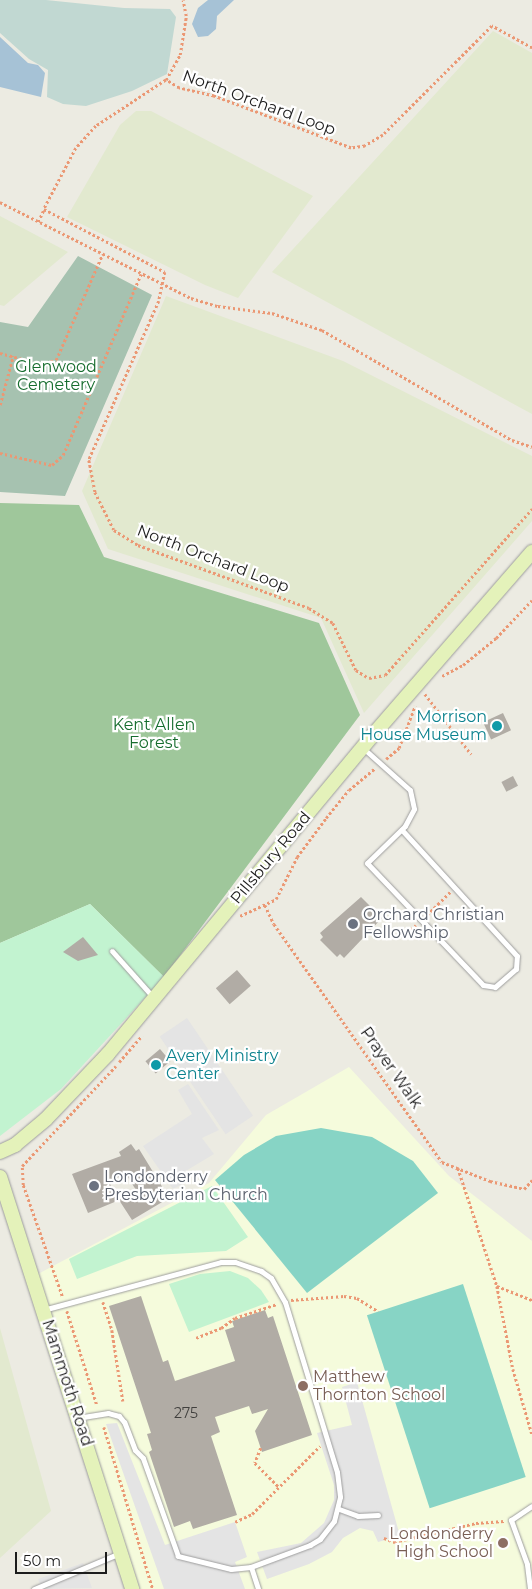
<!DOCTYPE html>
<html>
<head>
<meta charset="utf-8">
<style>
	body { margin:0 }
	#map { position:relative; width:532px; height:1589px; overflow:hidden; background:#ecebe2; font-family:Montserrat,sans-serif }
	div>[style] { position:absolute }
	[style*='--x'] { left:calc(var(--x)*1px); top:calc(var(--y)*1px); width:calc(var(--w)*1px); rotate:calc(var(--a)*1deg) }
	.education>* { inset:0; background:#f5fbdc }
	.farmland>* { inset:0; background:#e2e9cf }
	.forest>* { inset:0; background:#9fc79b }
	.wetland>* { inset:0; background:#c1d8d2 }
	.cemetery>* { inset:0; background:#a6c2b0 }
	.park>* { inset:0; background:#c2f3d0 }
	.pitch>* { inset:0; background:#87d4c5; transform-origin:0 0 }
	.parking>* { inset:0; background:#e4e4e4; transform-origin:0 0 }
	.water>* { inset:0; background:#a6c2d6 }
	.building>* { inset:0; background:#b1aca5; transform-origin:0 0 }
	.path>* { height:2.5px; margin-top:-1.25px; transform-origin:0; background:repeating-linear-gradient(90deg,#eb9874 0 2.5px,transparent 0 5px) }
	.roads { filter:drop-shadow(0 0 1px #9d9d9d) drop-shadow(0 0 1px #9d9d9d) }
	.lane>* { height:5px; margin:-2.5px; padding:0 2.5px; transform-origin:2.5px; border-radius:2.5px; background:#fff }
	.secondary>* { height:14px; margin:-7px; padding:0 7px; transform-origin:7px; border-radius:7px; background:#e4f2ba }
	.dots>* { width:14px; height:14px; translate:-50% -50%; box-sizing:border-box; border:2px solid #fff; border-radius:50% }
	span { translate:-50% -50%; white-space:nowrap; text-align:center; line-height:1.15; -webkit-text-stroke:4.5px #fff; paint-order:stroke }
	.number-label { font-size:14px; color:#41403e }
	.number-label span { -webkit-text-stroke-width:0 }
	.street-label { font-size:16px; color:#1c1c1c }
	.park-label { font-size:16px; color:#166d2e }
	.culture-label { font-size:16px; color:#0d838f }
	.right { translate:-100% -50%; text-align:right }
	.left { translate:0 -50%; text-align:left }
	.worship-label { font-size:16px; color:#5b616d }
	.education-label { font-size:16px; color:#785e54 }
	.scale { position:absolute; left:15px; top:1552px; width:92px; height:22px; box-sizing:border-box; border:2px solid #1c1c1c; border-top:0; padding-left:6px; font-size:15px; line-height:18px; white-space:nowrap; color:#1c1c1c; -webkit-text-stroke:4px #fff; paint-order:stroke }
</style>
</head>
<body>
<div id="map">
	<div class="education">
		<div style="clip-path:polygon(349px 1067px,449px 1176px,532px 1241px,532px 1589px,140px 1589px,38px 1274px,209px 1183px,266px 1115px)"></div>
	</div>
	<div class="farmland">
		<div style="clip-path:polygon(493px 31px,532px 53px,532px 414px,272px 272px)"></div>
		<div style="clip-path:polygon(136px 111px,151px 111px,313px 196px,238px 298px,205px 285px,67px 217px,120px 125px)"></div>
		<div style="clip-path:polygon(0 216px,68px 252px,4px 306px,0 305px)"></div>
		<div style="clip-path:polygon(166px 296px,343px 361px,532px 456px,532px 521px,364px 713px,321px 618px,108px 549px,82px 491px)"></div>
		<div style="clip-path:polygon(0 1328px,51px 1511px,0 1558px)"></div>
	</div>
	<div class="forest">
		<div style="clip-path:polygon(0 503px,79px 505px,104px 557px,319px 623px,360px 715px,164px 977px,90px 904px,0 943px)"></div>
	</div>
	<div class="wetland">
		<div style="clip-path:polygon(0 0,46px 0,124px 8px,170px 9px,176px 17px,167px 74px,132px 91px,86px 106px,63px 104px,47px 97px,48px 70px,29px 59px,0 33px)"></div>
	</div>
	<div class="cemetery">
		<div style="clip-path:polygon(78px 256px,152px 295px,65px 496px,0 492px,0 322px,28px 327px)"></div>
	</div>
	<div class="park">
		<div style="clip-path:polygon(90px 904px,164px 977px,61px 1089px,0 1136px,0 943px)"></div>
		<div style="clip-path:polygon(212px 1186px,248px 1237px,226px 1251px,137px 1256px,77px 1279px,69px 1259px)"></div>
		<div style="clip-path:polygon(230px 1271px,248px 1278px,261px 1290px,269px 1302px,189px 1332px,169px 1284px,200px 1274px)"></div>
	</div>
	<div class="pitch">
		<div style="clip-path:polygon(321px 1128px,372px 1137px,413px 1161px,438px 1193px,307px 1293px,215px 1180px,244px 1155px,276px 1136px)"></div>
		<div style="left:463px;top:1284px;width:203px;height:101px;rotate:72deg"></div>
	</div>
	<div class="parking">
		<div style="left:187px;top:1018px;width:118px;height:33px;rotate:56deg"></div>
		<div style="clip-path:polygon(188px 1084px,219px 1130px,202px 1138px,214px 1154px,179px 1175px,184px 1183px,173px 1189px,143px 1146px,192px 1114px,178px 1090px)"></div>
		<div style="clip-path:polygon(357px 1382px,400px 1536px,378px 1542px,373px 1531px,360px 1528px,343px 1538px,332px 1552px,309px 1564px,267px 1579px,257px 1552px,301px 1543px,324px 1523px,334px 1500px,334px 1485px,317px 1433px,352px 1425px,342px 1387px)"></div>
		<div style="clip-path:polygon(117px 1423px,165px 1545px,235px 1522px,247px 1557px,235px 1562px,245px 1589px,164px 1589px,106px 1424px)"></div>
		<div style="clip-path:polygon(83px 1563px,92px 1588px,42px 1589px,38px 1579px)"></div>
	</div>
	<div class="water">
		<div style="clip-path:polygon(208px 0,234px 0,217px 16px,216px 29px,208px 36px,198px 37px,192px 24px,198px 8px)"></div>
		<div style="clip-path:polygon(0 37px,28px 63px,38px 65px,45px 73px,41px 97px,0 87px)"></div>
	</div>
	<div class="building">
		<div style="left:503px;top:713px;width:19px;height:22px;rotate:65deg"></div>
		<div style="left:513px;top:776px;width:11px;height:13px;rotate:63deg"></div>
		<div style="clip-path:polygon(361px 897px,382px 918px,344px 958px,340px 954px,337px 957px,320px 940px,323px 937px,320px 933px)"></div>
		<div style="clip-path:polygon(83px 937px,98px 955px,78px 961px,63px 952px)"></div>
		<div style="left:237px;top:970px;width:21px;height:28px;rotate:49deg"></div>
		<div style="left:160px;top:1049px;width:16px;height:19px;rotate:50deg"></div>
		<div style="clip-path:polygon(131px 1144px,136px 1151px,139px 1149px,169px 1198px,132px 1220px,119px 1200px,136px 1190px,126px 1174px,109px 1181px,117px 1201px,88px 1213px,72px 1174px,121px 1156px,119px 1152px)"></div>
		<div style="clip-path:polygon(141px 1296px,163px 1362px,168px 1360px,175px 1381px,235px 1361px,225px 1330px,234px 1327px,232px 1321px,265px 1310px,268px 1318px,273px 1316px,312px 1435px,262px 1452px,255px 1431px,268px 1409px,252px 1414px,249px 1406px,215px 1417px,220px 1432px,211px 1436px,237px 1515px,193px 1529px,190px 1521px,174px 1527px,149px 1452px,152px 1450px,147px 1434px,151px 1433px,109px 1306px)"></div>
	</div>
	<div class="path">
		<div style="--x:532;--y:48;--w:46;--a:-151.2"></div>
		<div style="--x:492;--y:26;--w:154;--a:135"></div>
		<div style="--x:383;--y:135;--w:21;--a:149"></div>
		<div style="--x:365;--y:146;--w:14;--a:172"></div>
		<div style="--x:351;--y:148;--w:147;--a:-159.2"></div>
		<div style="--x:214;--y:96;--w:36;--a:-167"></div>
		<div style="--x:179;--y:88;--w:15;--a:-148"></div>
		<div style="--x:166;--y:80;--w:84;--a:146.7"></div>
		<div style="--x:96;--y:126;--w:30;--a:132"></div>
		<div style="--x:76;--y:148;--w:69;--a:117.7"></div>
		<div style="--x:44;--y:209;--w:136;--a:27.5"></div>
		<div style="--x:165;--y:272;--w:30;--a:102"></div>
		<div style="--x:159;--y:301;--w:174;--a:113.8"></div>
		<div style="--x:89;--y:460;--w:33;--a:79"></div>
		<div style="--x:95;--y:492;--w:42;--a:63.4"></div>
		<div style="--x:114;--y:530;--w:28;--a:32"></div>
		<div style="--x:138;--y:545;--w:182;--a:20.2"></div>
		<div style="--x:309;--y:608;--w:28;--a:32"></div>
		<div style="--x:333;--y:623;--w:52;--a:63.9"></div>
		<div style="--x:356;--y:670;--w:15;--a:32"></div>
		<div style="--x:369;--y:678;--w:16;--a:-11"></div>
		<div style="--x:385;--y:675;--w:222;--a:-48.5"></div>
		<div style="--x:166;--y:80;--w:29;--a:-61"></div>
		<div style="--x:180;--y:55;--w:39;--a:-81"></div>
		<div style="--x:186;--y:16;--w:16;--a:-101"></div>
		<div style="--x:0;--y:202;--w:214;--a:26.7"></div>
		<div style="--x:191;--y:298;--w:28;--a:17"></div>
		<div style="--x:218;--y:306;--w:54;--a:7.4"></div>
		<div style="--x:272;--y:313;--w:53;--a:18.8"></div>
		<div style="--x:322;--y:330;--w:220;--a:30.1"></div>
		<div style="--x:512;--y:440;--w:21;--a:19"></div>
		<div style="--x:38;--y:222;--w:14;--a:-65"></div>
		<div style="--x:0;--y:353;--w:42;--a:15"></div>
		<div style="--x:41;--y:364;--w:16;--a:-15"></div>
		<div style="--x:56;--y:360;--w:115;--a:-66.3"></div>
		<div style="--x:0;--y:405;--w:51;--a:-75.1"></div>
		<div style="--x:0;--y:453;--w:53;--a:13"></div>
		<div style="--x:52;--y:465;--w:15;--a:-42"></div>
		<div style="--x:63;--y:455;--w:197;--a:-66.7"></div>
		<div style="--x:442;--y:676;--w:24;--a:-28"></div>
		<div style="--x:463;--y:665;--w:43;--a:-39.3"></div>
		<div style="--x:496;--y:638;--w:52;--a:-46.5"></div>
		<div style="--x:425;--y:694;--w:76;--a:52.5"></div>
		<div style="--x:386;--y:759;--w:17;--a:-40"></div>
		<div style="--x:399;--y:748;--w:45;--a:-69.1"></div>
		<div style="--x:265;--y:905;--w:21;--a:65"></div>
		<div style="--x:274;--y:924;--w:291;--a:54.8"></div>
		<div style="--x:442;--y:1162;--w:52;--a:21.6"></div>
		<div style="--x:490;--y:1181;--w:35;--a:13"></div>
		<div style="--x:524;--y:1189;--w:12;--a:-48"></div>
		<div style="--x:427;--y:915;--w:33;--a:-45"></div>
		<div style="--x:240;--y:916;--w:40;--a:-25"></div>
		<div style="--x:276;--y:899;--w:47;--a:-63.4"></div>
		<div style="--x:297;--y:857;--w:49;--a:-53.4"></div>
		<div style="--x:326;--y:818;--w:36;--a:-51"></div>
		<div style="--x:349;--y:790;--w:33;--a:-40"></div>
		<div style="--x:408;--y:933;--w:11;--a:-45"></div>
		<div style="--x:119;--y:1062;--w:35;--a:-49"></div>
		<div style="--x:458;--y:1168;--w:124;--a:71.7"></div>
		<div style="--x:497;--y:1286;--w:85;--a:79.1"></div>
		<div style="--x:513;--y:1369;--w:68;--a:73.7"></div>
		<div style="--x:497;--y:1286;--w:38;--a:22"></div>
		<div style="--x:62;--y:1296;--w:118;--a:-109.4"></div>
		<div style="--x:23;--y:1185;--w:19;--a:-93"></div>
		<div style="--x:22;--y:1166;--w:137;--a:-46.8"></div>
		<div style="--x:291;--y:1300;--w:53;--a:-4.3"></div>
		<div style="--x:344;--y:1296;--w:13;--a:9"></div>
		<div style="--x:357;--y:1298;--w:25;--a:32"></div>
		<div style="--x:103;--y:1302;--w:29;--a:72"></div>
		<div style="--x:112;--y:1330;--w:72;--a:81.2"></div>
		<div style="--x:67;--y:1311;--w:99;--a:72.3"></div>
		<div style="--x:196;--y:1338;--w:27;--a:-22"></div>
		<div style="--x:221;--y:1328;--w:17;--a:-36"></div>
		<div style="--x:235;--y:1318;--w:44;--a:-18.4"></div>
		<div style="--x:104;--y:1427;--w:169;--a:73.2"></div>
		<div style="--x:261;--y:1448;--w:16;--a:112"></div>
		<div style="--x:255;--y:1463;--w:34;--a:45"></div>
		<div style="--x:235;--y:1522;--w:19;--a:-25"></div>
		<div style="--x:252;--y:1514;--w:96;--a:-45"></div>
		<div style="--x:384;--y:1538;--w:11;--a:22"></div>
		<div style="--x:394;--y:1542;--w:84;--a:-13"></div>
		<div style="--x:476;--y:1523;--w:28;--a:-4"></div>
	</div>
	<div class="roads">
		<div class="lane">
			<div style="--x:363;--y:748;--w:63;--a:41.8"></div>
			<div style="--x:410;--y:790;--w:19;--a:78"></div>
			<div style="--x:414;--y:809;--w:19;--a:118"></div>
			<div style="--x:405;--y:826;--w:53;--a:135.8"></div>
			<div style="--x:367;--y:863;--w:168;--a:46.4"></div>
			<div style="--x:483;--y:985;--w:12;--a:9"></div>
			<div style="--x:495;--y:987;--w:28;--a:-41"></div>
			<div style="--x:516;--y:969;--w:13;--a:-86"></div>
			<div style="--x:517;--y:956;--w:171;--a:-132.4"></div>
			<div style="--x:112;--y:951;--w:62;--a:48.3"></div>
			<div style="--x:43;--y:1310;--w:184;--a:-15.1"></div>
			<div style="--x:221;--y:1262;--w:14;--a:0"></div>
			<div style="--x:235;--y:1262;--w:28;--a:19"></div>
			<div style="--x:261;--y:1271;--w:12;--a:35"></div>
			<div style="--x:271;--y:1278;--w:28;--a:60"></div>
			<div style="--x:285;--y:1302;--w:178;--a:73"></div>
			<div style="--x:337;--y:1472;--w:25;--a:83"></div>
			<div style="--x:340;--y:1497;--w:25;--a:104"></div>
			<div style="--x:334;--y:1521;--w:23;--a:128"></div>
			<div style="--x:320;--y:1539;--w:12;--a:149"></div>
			<div style="--x:310;--y:1545;--w:63;--a:159.6"></div>
			<div style="--x:251;--y:1567;--w:20;--a:174"></div>
			<div style="--x:231;--y:1569;--w:55;--a:-166.2"></div>
			<div style="--x:178;--y:1556;--w:104;--a:-109.7"></div>
			<div style="--x:143;--y:1458;--w:11;--a:-135"></div>
			<div style="--x:135;--y:1450;--w:30;--a:-111"></div>
			<div style="--x:124;--y:1422;--w:8;--a:-130"></div>
			<div style="--x:119;--y:1416;--w:11;--a:-165"></div>
			<div style="--x:108;--y:1413;--w:30;--a:171"></div>
			<div style="--x:339;--y:1509;--w:20;--a:20"></div>
			<div style="--x:358;--y:1516;--w:20;--a:-3"></div>
			<div style="--x:251;--y:1567;--w:23;--a:72"></div>
			<div style="--x:34;--y:1589;--w:93;--a:-22.7"></div>
			<div style="--x:530;--y:1589;--w:25;--a:-97"></div>
			<div style="--x:527;--y:1564;--w:47;--a:-110"></div>
			<div style="--x:511;--y:1520;--w:25;--a:-34"></div>
		</div>
		<div class="secondary">
			<div style="--x:0;--y:1152;--w:17;--a:-25"></div>
			<div style="--x:15;--y:1145;--w:40;--a:-40"></div>
			<div style="--x:46;--y:1119;--w:90;--a:-46.4"></div>
			<div style="--x:108;--y:1054;--w:413;--a:-50.3"></div>
			<div style="--x:372;--y:736;--w:244;--a:-49"></div>
			<div style="--x:0;--y:1177;--w:433;--a:72.2"></div>
		</div>
	</div>
	<div class="dots">
		<div style="left:497px;top:726px;background:#0f9aa8"></div>
		<div style="left:353px;top:924px;background:#6b7280"></div>
		<div style="left:156px;top:1065px;background:#0f9aa8"></div>
		<div style="left:94px;top:1186px;background:#6b7280"></div>
		<div style="left:303px;top:1386px;background:#8d6e63"></div>
		<div style="left:503px;top:1543px;background:#8d6e63"></div>
	</div>
	<div class="number-label">
		<span style="left:186px;top:1413px">275</span>
	</div>
	<div class="street-label">
		<span style="left:259px;top:103px;rotate:20deg">North Orchard Loop</span>
		<span style="left:213px;top:559px;rotate:21deg">North Orchard Loop</span>
		<span style="left:271px;top:858px;rotate:-50deg">Pillsbury Road</span>
		<span style="left:391px;top:1068px;rotate:55deg">Prayer Walk</span>
		<span style="left:67px;top:1383px;rotate:72deg">Mammoth Road</span>
	</div>
	<div class="park-label">
		<span style="left:56px;top:376px">Glenwood<br>Cemetery</span>
		<span style="left:154px;top:734px">Kent Allen<br>Forest</span>
	</div>
	<div class="culture-label">
		<span class="right" style="left:487px;top:726px">Morrison<br>House Museum</span>
		<span class="left" style="left:166px;top:1065px">Avery Ministry<br>Center</span>
	</div>
	<div class="worship-label">
		<span class="left" style="left:363px;top:924px">Orchard Christian<br>Fellowship</span>
		<span class="left" style="left:104px;top:1186px">Londonderry<br>Presbyterian Church</span>
	</div>
	<div class="education-label">
		<span class="left" style="left:313px;top:1386px">Matthew<br>Thornton School</span>
		<span class="right" style="left:493px;top:1543px">Londonderry<br>High School</span>
	</div>
	<div class="scale">50 m</div>
</div>
</body>
</html>
